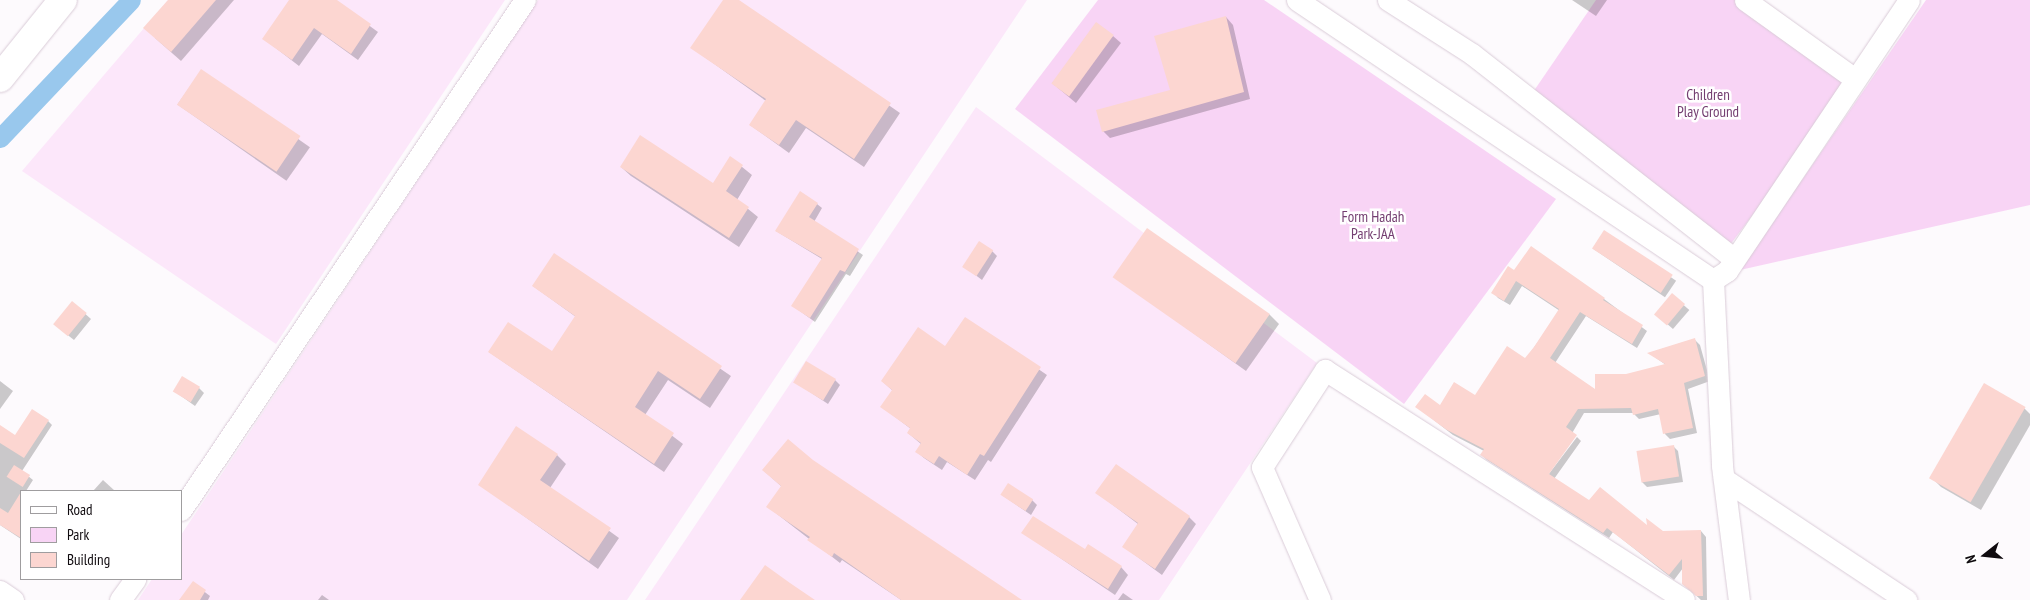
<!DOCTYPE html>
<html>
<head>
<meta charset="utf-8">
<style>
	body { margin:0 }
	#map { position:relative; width:2030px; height:600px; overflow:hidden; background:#fdfafd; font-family:"PT Sans Narrow",sans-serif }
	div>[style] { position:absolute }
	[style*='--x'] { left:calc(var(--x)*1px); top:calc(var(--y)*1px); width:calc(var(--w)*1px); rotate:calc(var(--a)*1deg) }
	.built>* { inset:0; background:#fce7fa }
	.green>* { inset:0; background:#f8d4f5 }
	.shadow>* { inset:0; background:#0003; transform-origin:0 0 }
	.canal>* { height:19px; margin:-9.5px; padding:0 9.5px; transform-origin:9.5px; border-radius:9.5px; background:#99c8ed }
	.building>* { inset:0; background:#fcd6d1; transform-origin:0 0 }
	.roads { filter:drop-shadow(0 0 1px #daccd8) drop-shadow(0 0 1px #daccd8) }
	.street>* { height:21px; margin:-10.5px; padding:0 10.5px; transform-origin:10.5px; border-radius:10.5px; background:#fff }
	.secondary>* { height:28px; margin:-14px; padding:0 14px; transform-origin:14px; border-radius:14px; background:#fff }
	span { translate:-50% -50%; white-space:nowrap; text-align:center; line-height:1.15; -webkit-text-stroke:5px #fff; paint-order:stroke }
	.park-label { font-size:15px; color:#743e71 }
	.legend { position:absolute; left:20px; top:490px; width:162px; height:90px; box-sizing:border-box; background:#fff; border:1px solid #9f9d9f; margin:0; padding:6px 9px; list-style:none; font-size:15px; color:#0f0a0e }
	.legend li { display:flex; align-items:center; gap:10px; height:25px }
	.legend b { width:25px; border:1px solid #9f9d9f }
	.north { position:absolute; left:1960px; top:530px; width:50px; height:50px; -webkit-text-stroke:4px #fff; paint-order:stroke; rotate:254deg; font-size:14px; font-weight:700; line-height:20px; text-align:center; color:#0f0a0e }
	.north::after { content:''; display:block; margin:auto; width:18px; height:22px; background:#0f0a0e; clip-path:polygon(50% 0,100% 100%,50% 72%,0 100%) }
</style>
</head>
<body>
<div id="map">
	<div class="built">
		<div style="clip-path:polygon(168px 0,505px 0,276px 344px,22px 171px)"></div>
		<div style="clip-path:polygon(538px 0,1027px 0,627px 600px,138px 600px,152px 579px,181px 579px,181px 535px)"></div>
		<div style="clip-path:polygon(976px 107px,1317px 363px,1159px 600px,645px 600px)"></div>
	</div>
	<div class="green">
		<div style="clip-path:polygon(1098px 0,1264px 0,1556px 199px,1404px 404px,1015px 109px)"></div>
		<div style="clip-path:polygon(1596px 0,1745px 0,1855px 79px,1730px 245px,1529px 98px)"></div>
		<div style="clip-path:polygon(1926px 0,2030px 0,2030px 205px,1740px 270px)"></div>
	</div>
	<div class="shadow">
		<div style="clip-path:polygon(170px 0,234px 0,181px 61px,155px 38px)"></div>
		<div style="clip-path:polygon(290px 0,334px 0,378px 32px,358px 60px,322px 34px,299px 66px,264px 39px)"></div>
		<div style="clip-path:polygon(724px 0,737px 0,900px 113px,864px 167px,806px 128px,789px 153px,750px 125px,766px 101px,692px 48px)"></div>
		<div style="clip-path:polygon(1572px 0,1607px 0,1596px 16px)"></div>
		<div style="clip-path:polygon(1226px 17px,1233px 25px,1250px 99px,1110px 138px,1103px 131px,1171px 91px)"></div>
		<div style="clip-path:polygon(1113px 36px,1121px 43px,1076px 103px,1052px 83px)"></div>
		<div style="left:201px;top:71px;width:133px;height:41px;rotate:35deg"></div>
		<div style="clip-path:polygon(731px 158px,752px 175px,737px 200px,758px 217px,739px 247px,631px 176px,621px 167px,713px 185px)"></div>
		<div style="clip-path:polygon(817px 204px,822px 208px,814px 222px,863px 255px,850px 276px,846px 274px,815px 322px,793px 306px,822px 259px,776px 231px)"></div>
		<div style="left:1604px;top:232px;width:87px;height:20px;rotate:34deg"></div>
		<div style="clip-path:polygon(992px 251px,997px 256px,982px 280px,965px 267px)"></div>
		<div style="clip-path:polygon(554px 255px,731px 376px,710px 408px,668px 380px,645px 415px,683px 444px,664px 472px,489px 352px,552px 353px,576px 317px,533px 286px)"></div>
		<div style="clip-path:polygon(1515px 271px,1604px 299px,1647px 331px,1637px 348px,1586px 316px,1555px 363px,1597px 391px,1626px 375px,1666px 365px,1649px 353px,1694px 339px,1700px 345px,1710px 381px,1688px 389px,1697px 433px,1670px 439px,1665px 434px,1661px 414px,1639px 419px,1633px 413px,1584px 413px,1545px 479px,1577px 437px,1581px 441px,1554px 479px,1590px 502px,1649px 528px,1663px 532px,1701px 531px,1706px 537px,1707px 600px,1701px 600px,1689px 589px,1683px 568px,1674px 580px,1613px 532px,1609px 538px,1487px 460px,1482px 455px,1484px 451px,1453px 435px,1417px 407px,1441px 407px,1476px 396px,1525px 360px,1560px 311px,1522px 286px,1510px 305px,1498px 298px,1493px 292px)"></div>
		<div style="clip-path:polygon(1114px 276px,1269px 314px,1279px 324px,1246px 371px)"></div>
		<div style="left:1672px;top:295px;width:23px;height:25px;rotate:41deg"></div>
		<div style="clip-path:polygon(72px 302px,91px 319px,74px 340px,60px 329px)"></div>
		<div style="clip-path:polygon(965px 319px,1047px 375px,991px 462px,988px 460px,975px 480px,947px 462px,942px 470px,924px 458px,917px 452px,921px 444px,908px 433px,911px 429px,882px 407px,893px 391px,882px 381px,945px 348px)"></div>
		<div style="clip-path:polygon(835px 380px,840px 385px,828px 404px,795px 382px)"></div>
		<div style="clip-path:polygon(0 381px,13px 391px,0 409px)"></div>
		<div style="clip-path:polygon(1984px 385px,2024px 408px,2030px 414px,2030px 425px,1981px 510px,1941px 487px,1931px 477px)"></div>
		<div style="clip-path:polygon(199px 388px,204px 393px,195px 406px,174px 391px)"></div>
		<div style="clip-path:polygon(48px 421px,52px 425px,22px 471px,33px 480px,26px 491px,21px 491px,21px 539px,0 525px,0 427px,16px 437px)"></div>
		<div style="clip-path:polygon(1673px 446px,1678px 451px,1683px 482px,1647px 487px,1642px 482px)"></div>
		<div style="clip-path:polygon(557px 455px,566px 464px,550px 488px,619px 538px,598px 569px,479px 484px)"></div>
		<div style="clip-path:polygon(812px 461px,1019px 600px,901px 600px,842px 560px,840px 563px,768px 507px,782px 487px,763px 470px)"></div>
		<div style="clip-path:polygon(103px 480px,115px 491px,93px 491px)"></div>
		<div style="clip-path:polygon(1097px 493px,1189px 517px,1196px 524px,1162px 575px,1124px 547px,1138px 524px)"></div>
		<div style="clip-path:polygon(1002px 495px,1032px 500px,1037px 505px,1031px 515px)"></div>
		<div style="clip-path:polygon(1023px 533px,1086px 551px,1121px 567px,1128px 575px,1115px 595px)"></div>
		<div style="clip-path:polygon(193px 583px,210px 596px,208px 600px,181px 600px)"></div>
		<div style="clip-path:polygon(1123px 593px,1133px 600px,1118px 600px)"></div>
		<div style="clip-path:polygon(322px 595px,329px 600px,318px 600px)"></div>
	</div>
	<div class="canal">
		<div style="--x:0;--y:138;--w:190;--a:-46.5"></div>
	</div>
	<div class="building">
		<div style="clip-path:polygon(168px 0,216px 0,171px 52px,143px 28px)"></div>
		<div style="clip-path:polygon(289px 0,337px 0,371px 24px,351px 54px,314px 28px,292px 60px,262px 39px)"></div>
		<div style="clip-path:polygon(723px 0,739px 0,891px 103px,854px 159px,796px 120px,779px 145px,749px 125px,766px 99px,690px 48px)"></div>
		<div style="clip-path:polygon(1226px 16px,1244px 92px,1102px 132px,1096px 110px,1170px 90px,1154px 36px)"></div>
		<div style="left:1096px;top:22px;width:22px;height:76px;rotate:36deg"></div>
		<div style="left:201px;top:69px;width:120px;height:43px;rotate:34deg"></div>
		<div style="clip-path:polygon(640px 135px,713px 183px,730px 156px,743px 165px,726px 191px,749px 207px,729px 238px,620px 167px)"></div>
		<div style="clip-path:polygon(800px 191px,818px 203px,809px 217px,859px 249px,845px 272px,840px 270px,810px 318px,791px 306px,822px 258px,775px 231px)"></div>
		<div style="left:1147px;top:228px;width:150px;height:60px;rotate:35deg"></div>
		<div style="left:1604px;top:230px;width:82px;height:22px;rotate:33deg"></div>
		<div style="left:979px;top:241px;width:17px;height:31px;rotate:33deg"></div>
		<div style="clip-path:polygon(1531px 246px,1605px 298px,1603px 300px,1643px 325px,1632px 344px,1580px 312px,1550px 358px,1595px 389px,1595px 374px,1626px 374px,1665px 364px,1647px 353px,1695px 338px,1705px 376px,1684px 383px,1693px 428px,1663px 434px,1658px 409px,1633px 415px,1631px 408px,1578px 409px,1566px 427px,1577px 435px,1549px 474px,1589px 500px,1600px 487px,1647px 525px,1646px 518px,1663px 531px,1701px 530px,1703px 596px,1696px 596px,1682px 584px,1682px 559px,1669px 575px,1607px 528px,1603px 533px,1480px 455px,1484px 449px,1447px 430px,1415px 407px,1425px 394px,1440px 405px,1454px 382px,1475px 395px,1507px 346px,1525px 358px,1534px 347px,1559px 309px,1516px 281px,1504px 301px,1491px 293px,1508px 266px,1514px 270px)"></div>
		<div style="clip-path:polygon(554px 253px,722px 366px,700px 399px,658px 371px,635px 407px,674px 433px,654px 464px,488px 352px,508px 322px,552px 351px,575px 316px,532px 286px)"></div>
		<div style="left:1672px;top:293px;width:17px;height:28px;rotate:40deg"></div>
		<div style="left:72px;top:301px;width:19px;height:30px;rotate:39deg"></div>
		<div style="clip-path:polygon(965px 317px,1041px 367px,984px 456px,980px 454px,967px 475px,939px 456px,934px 464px,915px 452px,921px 443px,907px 433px,910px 428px,880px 407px,892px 390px,881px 381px,918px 327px,945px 346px)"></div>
		<div style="left:806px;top:361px;width:35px;height:25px;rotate:31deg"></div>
		<div style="left:182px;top:376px;width:21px;height:18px;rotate:31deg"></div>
		<div style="left:1984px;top:383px;width:48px;height:110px;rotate:30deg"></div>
		<div style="clip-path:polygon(32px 409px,49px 420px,24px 458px,0 443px,0 425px,15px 435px)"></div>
		<div style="clip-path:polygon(516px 426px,558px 454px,540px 480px,611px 528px,589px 561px,478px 485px)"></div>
		<div style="clip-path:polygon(788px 439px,813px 460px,1022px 600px,901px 600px,834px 553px,832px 557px,807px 540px,810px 537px,766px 507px,781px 486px,762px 470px)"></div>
		<div style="left:1674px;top:445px;width:32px;height:38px;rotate:81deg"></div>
		<div style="clip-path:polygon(1116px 464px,1190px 516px,1155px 569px,1122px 547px,1138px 523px,1095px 493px)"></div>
		<div style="left:14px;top:465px;width:19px;height:14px;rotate:32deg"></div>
		<div style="left:1008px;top:483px;width:30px;height:14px;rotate:33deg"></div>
		<div style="clip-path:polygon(21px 492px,21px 538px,0 525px,0 508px,8px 513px)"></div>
		<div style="clip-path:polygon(1033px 516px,1085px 549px,1088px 544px,1122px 566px,1108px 589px,1021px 533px)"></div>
		<div style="clip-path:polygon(765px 565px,790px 583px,815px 600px,740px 600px)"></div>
		<div style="clip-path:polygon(193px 581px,206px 590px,200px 600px,179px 600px)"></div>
	</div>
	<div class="roads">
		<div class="street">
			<div style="--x:1297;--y:0;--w:501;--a:33.94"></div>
			<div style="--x:1713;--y:280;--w:186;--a:87.2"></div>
			<div style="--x:1722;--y:466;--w:135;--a:82.8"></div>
			<div style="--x:1388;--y:0;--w:100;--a:32.7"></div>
			<div style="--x:1472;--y:54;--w:331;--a:38"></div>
			<div style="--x:1745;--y:0;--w:135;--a:35.7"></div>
			<div style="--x:1713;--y:280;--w:17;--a:-33"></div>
			<div style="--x:1727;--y:271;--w:326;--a:-56.1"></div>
			<div style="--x:1724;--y:479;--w:219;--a:33.6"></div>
			<div style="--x:181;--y:510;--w:615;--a:-56"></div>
			<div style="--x:0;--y:591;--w:16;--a:35"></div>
			<div style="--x:120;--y:600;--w:26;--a:-54"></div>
			<div style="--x:1320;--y:600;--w:145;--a:-113.6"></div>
			<div style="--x:1262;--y:467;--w:116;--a:-57"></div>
			<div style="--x:1325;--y:370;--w:426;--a:32.6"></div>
		</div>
		<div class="secondary">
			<div style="--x:0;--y:78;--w:100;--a:-51.1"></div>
		</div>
	</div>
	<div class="park-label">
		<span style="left:1708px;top:103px">Children<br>Play Ground</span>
		<span style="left:1373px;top:225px">Form Hadah<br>Park-JAA</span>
	</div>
	<ul class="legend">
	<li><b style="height:6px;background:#fff"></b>Road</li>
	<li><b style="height:14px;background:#f8d4f5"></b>Park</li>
	<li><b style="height:14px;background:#fcd6d1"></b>Building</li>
	</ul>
	<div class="north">N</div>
</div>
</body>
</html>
